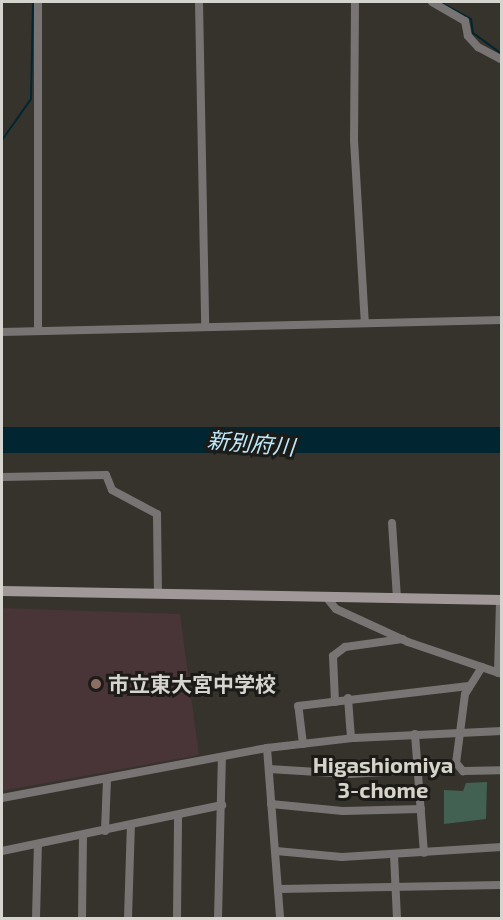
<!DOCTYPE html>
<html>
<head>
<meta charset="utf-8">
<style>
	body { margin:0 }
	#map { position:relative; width:503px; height:920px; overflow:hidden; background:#35332b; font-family:"Exo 2","Noto Sans JP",sans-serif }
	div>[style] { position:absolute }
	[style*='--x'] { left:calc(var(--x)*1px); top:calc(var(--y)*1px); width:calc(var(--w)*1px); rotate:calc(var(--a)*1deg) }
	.education>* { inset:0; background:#493438 }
	.green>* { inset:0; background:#426152 }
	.water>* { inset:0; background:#012632; transform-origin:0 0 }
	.stream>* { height:2px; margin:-1px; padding:0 1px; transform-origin:1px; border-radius:1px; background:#012632 }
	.street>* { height:8px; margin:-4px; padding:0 4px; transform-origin:4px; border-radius:4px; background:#797474 }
	.secondary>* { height:10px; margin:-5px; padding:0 5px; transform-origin:5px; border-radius:5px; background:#a19999 }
	.dots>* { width:16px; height:16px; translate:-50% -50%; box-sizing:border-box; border:3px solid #1c1b17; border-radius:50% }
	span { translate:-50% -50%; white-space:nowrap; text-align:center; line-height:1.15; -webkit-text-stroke:6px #1c1b17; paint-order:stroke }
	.poi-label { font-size:21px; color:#d5d4cf; font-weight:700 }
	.left { translate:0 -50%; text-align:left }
	.water-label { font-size:22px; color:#bdeafc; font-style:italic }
	.neighbourhood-label { font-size:22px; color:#d5d3ca; font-weight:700 }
	.frame { position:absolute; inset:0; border:3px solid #d5d4cf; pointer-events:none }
</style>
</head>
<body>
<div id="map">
	<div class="education">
		<div style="clip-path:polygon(2px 608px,180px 614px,199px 755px,2px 791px)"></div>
	</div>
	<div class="green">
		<div style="clip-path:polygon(487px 782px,486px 819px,444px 824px,444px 790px,463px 791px,466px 783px)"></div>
	</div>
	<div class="water">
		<div style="left:501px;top:427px;width:26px;height:499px;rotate:90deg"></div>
	</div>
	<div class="stream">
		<div style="--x:440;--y:2;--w:35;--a:29"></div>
		<div style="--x:471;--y:19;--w:14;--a:82"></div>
		<div style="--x:473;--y:33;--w:36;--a:36"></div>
		<div style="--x:2;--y:140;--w:50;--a:-54.7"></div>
		<div style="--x:31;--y:99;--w:97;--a:-88.8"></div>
	</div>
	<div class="street">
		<div style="--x:199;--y:2;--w:322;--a:88.9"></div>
		<div style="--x:355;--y:2;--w:138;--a:90.4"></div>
		<div style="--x:354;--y:140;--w:183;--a:86.6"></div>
		<div style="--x:432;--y:2;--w:38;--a:30"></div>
		<div style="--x:465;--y:21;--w:15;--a:79"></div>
		<div style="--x:468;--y:36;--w:15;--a:48"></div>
		<div style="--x:478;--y:47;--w:27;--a:28"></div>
		<div style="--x:38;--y:331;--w:329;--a:-90"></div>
		<div style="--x:2;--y:332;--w:500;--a:-1.37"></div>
		<div style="--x:2;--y:477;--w:104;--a:-1.1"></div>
		<div style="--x:106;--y:475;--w:16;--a:68"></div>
		<div style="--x:112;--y:490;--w:51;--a:28.1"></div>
		<div style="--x:157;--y:514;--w:79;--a:89.3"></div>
		<div style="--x:392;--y:523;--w:75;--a:86.2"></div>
		<div style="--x:327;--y:598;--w:14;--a:51"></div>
		<div style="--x:336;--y:609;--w:79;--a:24.6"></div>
		<div style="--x:408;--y:642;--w:99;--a:18.8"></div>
		<div style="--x:482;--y:667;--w:32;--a:122"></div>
		<div style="--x:465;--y:694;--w:70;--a:97.4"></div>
		<div style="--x:456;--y:763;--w:11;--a:49"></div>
		<div style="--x:463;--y:771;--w:39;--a:-1"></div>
		<div style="--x:498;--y:673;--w:73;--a:-88.4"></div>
		<div style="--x:348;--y:698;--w:40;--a:85.7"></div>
		<div style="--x:335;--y:702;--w:46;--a:-92.5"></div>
		<div style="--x:333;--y:656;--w:15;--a:-37"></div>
		<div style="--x:345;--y:647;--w:58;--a:-8"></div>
		<div style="--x:415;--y:734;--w:119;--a:85.7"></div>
		<div style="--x:303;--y:744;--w:38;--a:-97"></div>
		<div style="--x:298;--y:706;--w:172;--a:-6.7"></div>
		<div style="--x:267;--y:748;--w:170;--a:85.6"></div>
		<div style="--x:269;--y:769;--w:81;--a:3.5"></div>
		<div style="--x:350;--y:774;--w:68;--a:-3.4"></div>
		<div style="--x:2;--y:798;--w:270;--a:-10.7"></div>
		<div style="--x:267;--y:748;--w:88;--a:-6.6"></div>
		<div style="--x:354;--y:738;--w:148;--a:-2.7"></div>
		<div style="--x:271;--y:804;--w:72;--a:5.6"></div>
		<div style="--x:343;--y:811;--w:78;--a:-1.5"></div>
		<div style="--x:105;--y:831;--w:52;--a:-87.8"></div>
		<div style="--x:2;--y:851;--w:225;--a:-11.8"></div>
		<div style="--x:276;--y:851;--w:66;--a:5.2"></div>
		<div style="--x:342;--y:857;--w:160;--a:-3.6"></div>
		<div style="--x:394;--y:855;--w:63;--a:87.3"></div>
		<div style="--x:279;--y:889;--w:223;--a:-1"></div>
		<div style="--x:36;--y:918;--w:74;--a:-88.5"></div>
		<div style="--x:82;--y:918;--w:83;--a:-89.3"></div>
		<div style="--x:128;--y:918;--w:93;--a:-88.2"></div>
		<div style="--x:177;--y:918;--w:103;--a:-89.4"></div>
		<div style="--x:218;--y:918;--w:159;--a:-88.6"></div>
	</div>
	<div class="secondary">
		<div style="--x:2;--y:591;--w:500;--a:1.03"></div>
	</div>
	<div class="dots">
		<div style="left:96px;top:684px;background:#8d6e63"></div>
	</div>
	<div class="poi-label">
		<span class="left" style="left:108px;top:684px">市立東大宮中学校</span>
	</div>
	<div class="water-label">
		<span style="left:251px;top:443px;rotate:5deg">新別府川</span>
	</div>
	<div class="neighbourhood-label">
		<span style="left:383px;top:777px">Higashiomiya<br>3-chome</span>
	</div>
	<div class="frame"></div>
</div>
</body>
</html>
